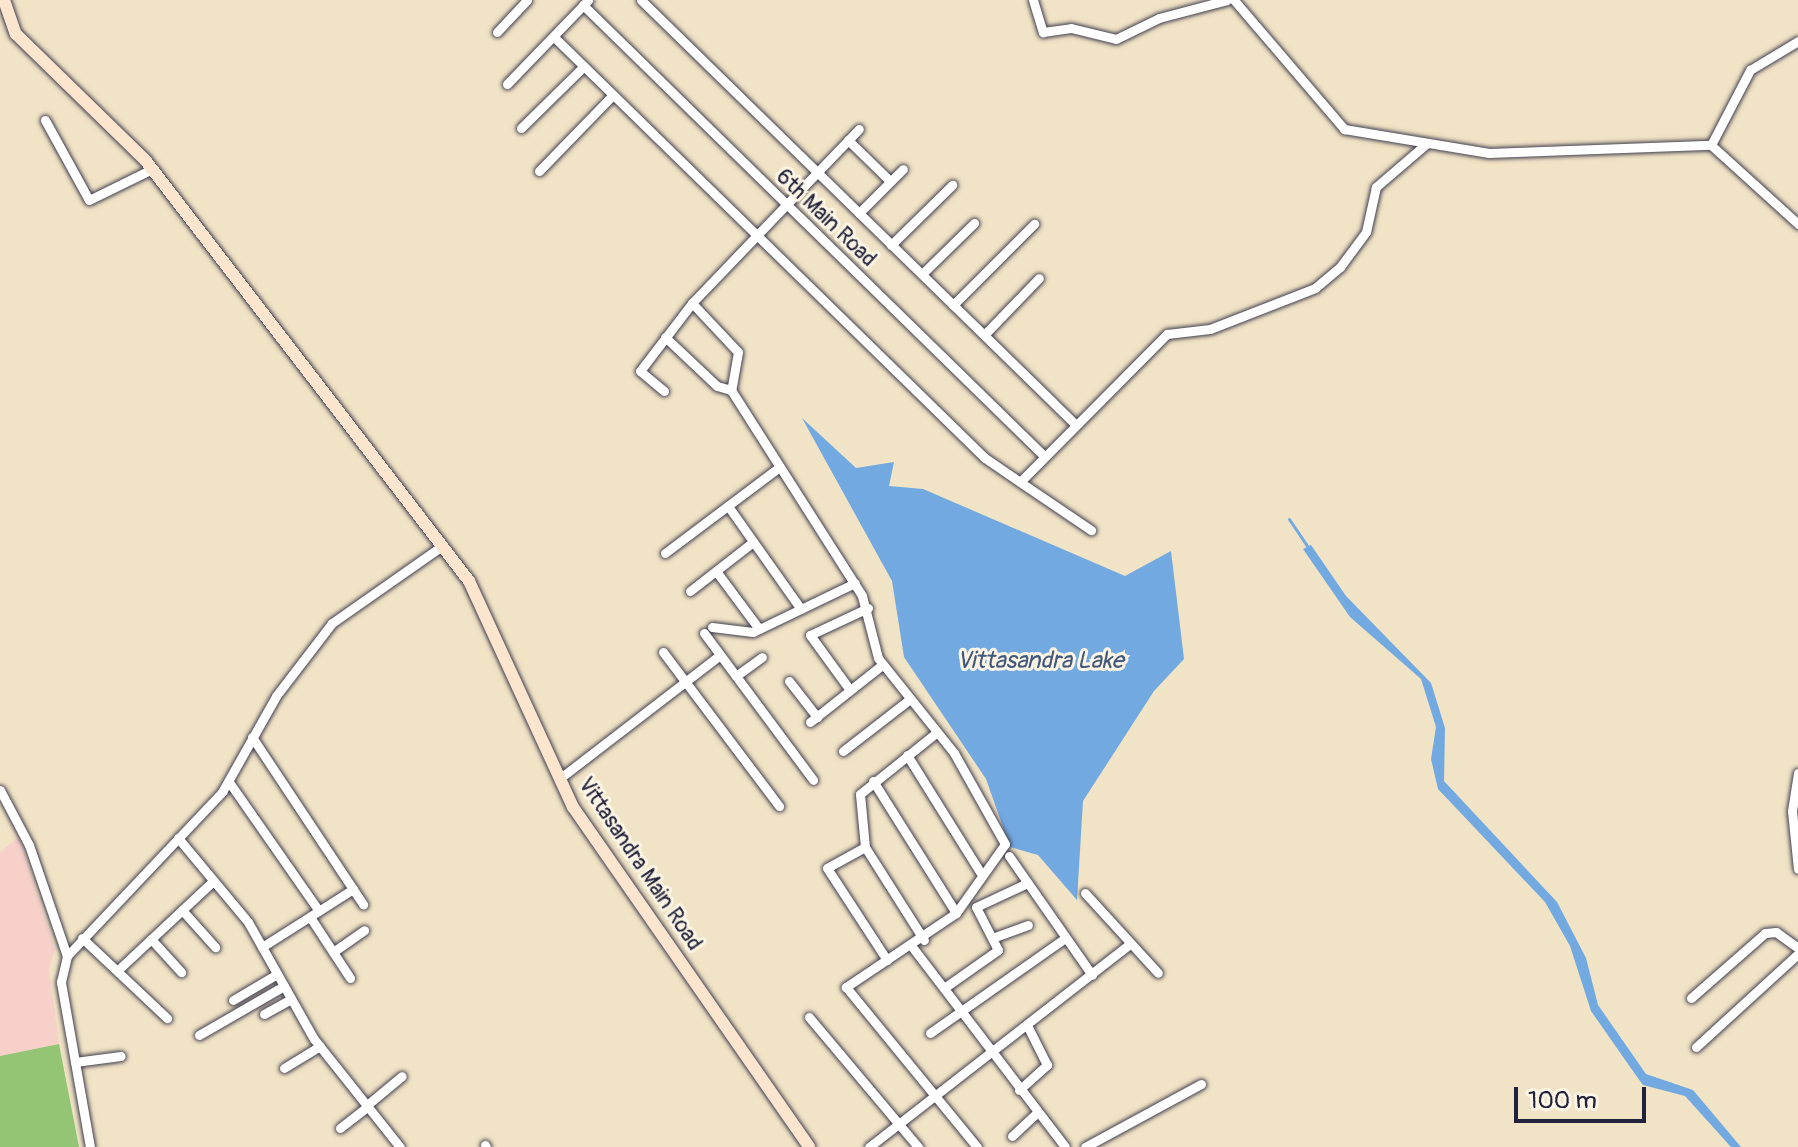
<!DOCTYPE html>
<html>
<head>
<meta charset="utf-8">
<style>
	body { margin:0 }
	#map { position:relative; width:1798px; height:1147px; overflow:hidden; background:#f1e3c5; font-family:Pangolin,sans-serif }
	div>[style] { position:absolute }
	[style*='--x'] { left:calc(var(--x)*1px); top:calc(var(--y)*1px); width:calc(var(--w)*1px); rotate:calc(var(--a)*1deg) }
	.built>* { inset:0; background:#f7d0ca }
	.green>* { inset:0; background:#93c575 }
	.water>* { inset:0; background:#72a9e1 }
	.stream>* { height:3px; margin:-1.5px; padding:0 1.5px; transform-origin:1.5px; border-radius:1.5px; background:#72a9e1 }
	.roads { filter:drop-shadow(0 0 2px #413f50) drop-shadow(0 0 2px #413f50) }
	.street>* { height:9px; margin:-4.5px; padding:0 4.5px; transform-origin:4.5px; border-radius:4.5px; background:#fff }
	.secondary>* { height:12px; margin:-6px; padding:0 6px; transform-origin:6px; border-radius:6px; background:#fce5cf }
	span { translate:-50% -50%; white-space:nowrap; text-align:center; line-height:1.15; -webkit-text-stroke:6px #fcf5e5; paint-order:stroke }
	.street-label { font-size:22px; color:#22223b }
	.water-label { font-size:24px; color:#42587d; font-style:italic }
	.scale { position:absolute; left:1514px; top:1087px; width:132px; height:36px; box-sizing:border-box; border:4px solid #22223b; border-top:0; padding-left:10px; font-size:24px; line-height:28px; white-space:nowrap; color:#22223b; -webkit-text-stroke:6px #fcf5e5; paint-order:stroke }
</style>
</head>
<body>
<div id="map">
	<div class="built">
		<div style="clip-path:polygon(19px 837px,55px 949px,49px 970px,59px 1044px,0 1056px,0 852px)"></div>
	</div>
	<div class="green">
		<div style="clip-path:polygon(59px 1044px,79px 1147px,0 1147px,0 1056px)"></div>
	</div>
	<div class="water">
		<div style="clip-path:polygon(802px 418px,856px 468px,894px 462px,889px 486px,923px 489px,1125px 576px,1171px 551px,1184px 659px,1154px 691px,1083px 801px,1077px 900px,1038px 855px,1010px 847px,986px 779px,904px 657px,892px 581px)"></div>
		<div style="clip-path:polygon(1311px 545px,1346px 596px,1431px 683px,1445px 728px,1444px 781px,1557px 902px,1586px 958px,1598px 1005px,1646px 1074px,1693px 1090px,1741px 1147px,1731px 1147px,1685px 1096px,1643px 1085px,1635px 1074px,1591px 1011px,1570px 946px,1545px 902px,1438px 789px,1431px 759px,1436px 727px,1421px 679px,1350px 617px,1303px 549px)"></div>
	</div>
	<div class="stream">
		<div style="--x:1289;--y:519;--w:36;--a:56"></div>
	</div>
	<div class="roads">
		<div class="street">
			<div style="--x:641;--y:0;--w:607;--a:44.33"></div>
			<div style="--x:1033;--y:0;--w:34;--a:73"></div>
			<div style="--x:1043;--y:32;--w:28;--a:-8"></div>
			<div style="--x:1071;--y:28;--w:46;--a:13.7"></div>
			<div style="--x:1116;--y:39;--w:48;--a:-26"></div>
			<div style="--x:1159;--y:18;--w:70;--a:-14.8"></div>
			<div style="--x:1234;--y:0;--w:170;--a:49.5"></div>
			<div style="--x:1344;--y:129;--w:147;--a:9.4"></div>
			<div style="--x:1489;--y:153;--w:222;--a:-2.1"></div>
			<div style="--x:1711;--y:145;--w:118;--a:42.2"></div>
			<div style="--x:583;--y:5;--w:645;--a:44.37"></div>
			<div style="--x:497;--y:32;--w:44;--a:-46.8"></div>
			<div style="--x:554;--y:37;--w:602;--a:44.33"></div>
			<div style="--x:985;--y:458;--w:42;--a:34.4"></div>
			<div style="--x:1020;--y:482;--w:209;--a:-45.2"></div>
			<div style="--x:1167;--y:334;--w:43;--a:-6.6"></div>
			<div style="--x:1210;--y:329;--w:113;--a:-21.3"></div>
			<div style="--x:1315;--y:288;--w:33;--a:-40"></div>
			<div style="--x:1340;--y:267;--w:44;--a:-53.4"></div>
			<div style="--x:1366;--y:232;--w:46;--a:-77.5"></div>
			<div style="--x:1376;--y:187;--w:66;--a:-40.7"></div>
			<div style="--x:507;--y:84;--w:117;--a:-46"></div>
			<div style="--x:45;--y:120;--w:91;--a:61.2"></div>
			<div style="--x:89;--y:200;--w:70;--a:-26.2"></div>
			<div style="--x:521;--y:128;--w:87;--a:-44.5"></div>
			<div style="--x:848;--y:140;--w:59;--a:44.3"></div>
			<div style="--x:1711;--y:145;--w:85;--a:-62.5"></div>
			<div style="--x:1750;--y:70;--w:56;--a:-31.1"></div>
			<div style="--x:539;--y:171;--w:105;--a:-45.8"></div>
			<div style="--x:859;--y:213;--w:62;--a:-45"></div>
			<div style="--x:891;--y:245;--w:86;--a:-44.5"></div>
			<div style="--x:922;--y:274;--w:73;--a:-44.4"></div>
			<div style="--x:692;--y:303;--w:67;--a:46.8"></div>
			<div style="--x:738;--y:352;--w:39;--a:100"></div>
			<div style="--x:731;--y:390;--w:244;--a:57.5"></div>
			<div style="--x:862;--y:596;--w:64;--a:75.5"></div>
			<div style="--x:878;--y:658;--w:122;--a:51.3"></div>
			<div style="--x:954;--y:753;--w:104;--a:60.7"></div>
			<div style="--x:1005;--y:844;--w:85;--a:125.4"></div>
			<div style="--x:956;--y:913;--w:133;--a:146.1"></div>
			<div style="--x:846;--y:987;--w:207;--a:50.7"></div>
			<div style="--x:953;--y:305;--w:115;--a:-45"></div>
			<div style="--x:984;--y:335;--w:79;--a:-46"></div>
			<div style="--x:665;--y:337;--w:71;--a:43.3"></div>
			<div style="--x:717;--y:386;--w:15;--a:16"></div>
			<div style="--x:664;--y:391;--w:31;--a:-140"></div>
			<div style="--x:640;--y:371;--w:86;--a:-52.6"></div>
			<div style="--x:692;--y:303;--w:241;--a:-46.2"></div>
			<div style="--x:1020;--y:482;--w:86;--a:34.1"></div>
			<div style="--x:728;--y:506;--w:126;--a:54.7"></div>
			<div style="--x:665;--y:553;--w:140;--a:-36.9"></div>
			<div style="--x:716;--y:571;--w:72;--a:53.4"></div>
			<div style="--x:690;--y:591;--w:80;--a:-37.9"></div>
			<div style="--x:712;--y:627;--w:41;--a:7"></div>
			<div style="--x:753;--y:632;--w:113;--a:-25.7"></div>
			<div style="--x:704;--y:633;--w:183;--a:53.4"></div>
			<div style="--x:663;--y:652;--w:193;--a:53"></div>
			<div style="--x:736;--y:676;--w:32;--a:-36"></div>
			<div style="--x:789;--y:681;--w:46;--a:52.1"></div>
			<div style="--x:850;--y:690;--w:68;--a:-126"></div>
			<div style="--x:810;--y:635;--w:64;--a:-25"></div>
			<div style="--x:810;--y:722;--w:92;--a:-38.4"></div>
			<div style="--x:252;--y:737;--w:201;--a:56.4"></div>
			<div style="--x:843;--y:751;--w:85;--a:-37.8"></div>
			<div style="--x:907;--y:755;--w:138;--a:58"></div>
			<div style="--x:1798;--y:773;--w:38;--a:99"></div>
			<div style="--x:1792;--y:811;--w:58;--a:84.1"></div>
			<div style="--x:559;--y:779;--w:203;--a:-37.6"></div>
			<div style="--x:873;--y:781;--w:156;--a:57.8"></div>
			<div style="--x:229;--y:782;--w:157;--a:55.1"></div>
			<div style="--x:0;--y:790;--w:62;--a:62.2"></div>
			<div style="--x:29;--y:845;--w:117;--a:71.1"></div>
			<div style="--x:178;--y:838;--w:109;--a:50.2"></div>
			<div style="--x:248;--y:922;--w:134;--a:60.6"></div>
			<div style="--x:314;--y:1039;--w:138;--a:51.5"></div>
			<div style="--x:865;--y:847;--w:43;--a:151.1"></div>
			<div style="--x:827;--y:868;--w:110;--a:56.9"></div>
			<div style="--x:1009;--y:856;--w:145;--a:55.1"></div>
			<div style="--x:1085;--y:893;--w:108;--a:47.6"></div>
			<div style="--x:182;--y:910;--w:50;--a:48.3"></div>
			<div style="--x:310;--y:917;--w:73;--a:56.7"></div>
			<div style="--x:995;--y:937;--w:35;--a:-20"></div>
			<div style="--x:82;--y:938;--w:117;--a:43.3"></div>
			<div style="--x:151;--y:939;--w:45;--a:47.7"></div>
			<div style="--x:924;--y:940;--w:110;--a:-122.4"></div>
			<div style="--x:865;--y:847;--w:53;--a:-95.4"></div>
			<div style="--x:860;--y:794;--w:99;--a:-38.8"></div>
			<div style="--x:262;--y:947;--w:108;--a:-32.5"></div>
			<div style="--x:913;--y:948;--w:250;--a:52.6"></div>
			<div style="--x:333;--y:952;--w:38;--a:-35"></div>
			<div style="--x:118;--y:970;--w:129;--a:-43.1"></div>
			<div style="--x:944;--y:988;--w:66;--a:-35.1"></div>
			<div style="--x:998;--y:950;--w:48;--a:-117.1"></div>
			<div style="--x:976;--y:907;--w:54;--a:-25.1"></div>
			<div style="--x:1691;--y:998;--w:98;--a:-41.3"></div>
			<div style="--x:1765;--y:933;--w:11;--a:-5"></div>
			<div style="--x:1776;--y:932;--w:27;--a:36"></div>
			<div style="--x:233;--y:1000;--w:51;--a:-30.6"></div>
			<div style="--x:264;--y:1014;--w:31;--a:-29"></div>
			<div style="--x:809;--y:1017;--w:170;--a:50"></div>
			<div style="--x:930;--y:1033;--w:165;--a:-35.1"></div>
			<div style="--x:199;--y:1035;--w:98;--a:-30"></div>
			<div style="--x:1696;--y:1047;--w:138;--a:-42.4"></div>
			<div style="--x:75;--y:1062;--w:46;--a:-7.4"></div>
			<div style="--x:284;--y:1068;--w:42;--a:-31.4"></div>
			<div style="--x:1019;--y:1090;--w:38;--a:-42"></div>
			<div style="--x:1047;--y:1065;--w:45;--a:-116.6"></div>
			<div style="--x:367;--y:1105;--w:45;--a:-39.6"></div>
			<div style="--x:340;--y:1128;--w:36;--a:-38"></div>
			<div style="--x:1012;--y:1136;--w:34;--a:-43"></div>
			<div style="--x:485;--y:1145;--w:2;--a:63"></div>
			<div style="--x:90;--y:1147;--w:168;--a:-100"></div>
			<div style="--x:61;--y:982;--w:27;--a:-77"></div>
			<div style="--x:67;--y:956;--w:226;--a:-46.6"></div>
			<div style="--x:222;--y:792;--w:110;--a:-60.6"></div>
			<div style="--x:276;--y:696;--w:92;--a:-52.5"></div>
			<div style="--x:332;--y:623;--w:134;--a:-35"></div>
			<div style="--x:869;--y:1147;--w:331;--a:-37.9"></div>
			<div style="--x:1085;--y:1147;--w:132;--a:-28.5"></div>
		</div>
		<div class="secondary">
			<div style="--x:4;--y:0;--w:36;--a:71"></div>
			<div style="--x:16;--y:34;--w:182;--a:44.3"></div>
			<div style="--x:146;--y:161;--w:530;--a:52.44"></div>
			<div style="--x:469;--y:581;--w:249;--a:65.3"></div>
			<div style="--x:573;--y:807;--w:414;--a:55.2"></div>
		</div>
	</div>
	<div class="street-label">
		<span style="left:826px;top:218px;rotate:44deg">6th Main Road</span>
		<span style="left:640px;top:864px;rotate:56deg">Vittasandra Main Road</span>
	</div>
	<div class="water-label">
		<span style="left:1040px;top:661px">Vittasandra Lake</span>
	</div>
	<div class="scale">100 m</div>
</div>
</body>
</html>
